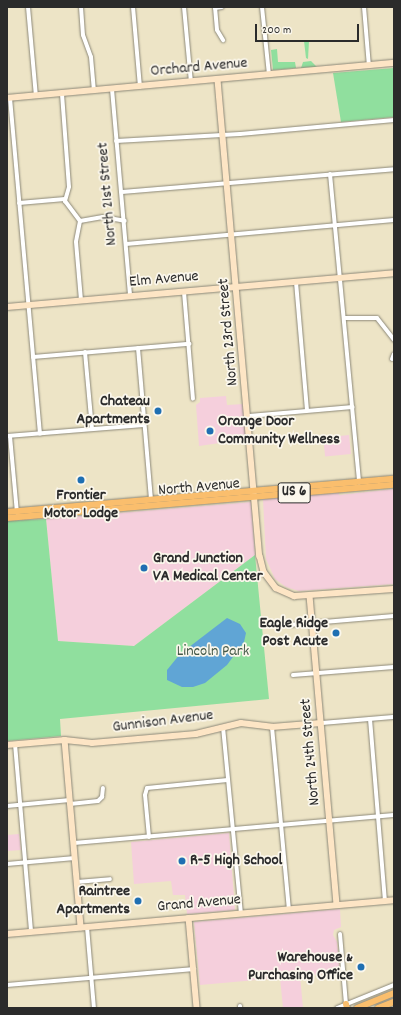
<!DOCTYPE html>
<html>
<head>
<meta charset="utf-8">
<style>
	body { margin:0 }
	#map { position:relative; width:401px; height:1015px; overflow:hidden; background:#ede4c6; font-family:Dekko,sans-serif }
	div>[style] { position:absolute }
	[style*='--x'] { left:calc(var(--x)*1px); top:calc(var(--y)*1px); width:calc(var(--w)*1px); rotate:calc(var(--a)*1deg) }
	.built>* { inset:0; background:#f5cfdc; transform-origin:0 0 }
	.green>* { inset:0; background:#90df9e }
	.water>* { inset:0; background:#60a5d5 }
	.roads { filter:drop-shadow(0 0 1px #8c8878) drop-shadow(0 0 1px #8c8878) }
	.street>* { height:4px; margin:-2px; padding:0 2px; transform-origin:2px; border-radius:2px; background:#fff }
	.secondary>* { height:5.5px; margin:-2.75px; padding:0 2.75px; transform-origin:2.75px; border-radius:2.75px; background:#fde5c5 }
	.primary>* { height:6px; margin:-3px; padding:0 3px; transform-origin:3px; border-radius:3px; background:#fabe6d }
	.dots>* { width:11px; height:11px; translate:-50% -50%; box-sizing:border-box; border:2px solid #fbf7ec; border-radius:50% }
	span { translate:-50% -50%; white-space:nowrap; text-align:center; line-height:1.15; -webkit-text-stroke:3.5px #fbf7ec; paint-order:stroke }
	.shield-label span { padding:1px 3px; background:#fbf7ec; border:1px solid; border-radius:3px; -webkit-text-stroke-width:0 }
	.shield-label { font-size:15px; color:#2b2b2b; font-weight:700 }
	.street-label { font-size:16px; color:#2b2b2b }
	.poi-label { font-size:16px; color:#2b2b2b; font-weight:700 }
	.right { translate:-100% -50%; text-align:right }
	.left { translate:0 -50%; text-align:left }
	.park-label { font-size:16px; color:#445848 }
	.frame { position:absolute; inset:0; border:8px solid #2b2b2b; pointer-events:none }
	.scale { position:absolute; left:255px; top:24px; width:104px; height:18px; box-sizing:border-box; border:2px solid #2b2b2b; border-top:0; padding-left:5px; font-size:12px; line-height:14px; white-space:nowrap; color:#2b2b2b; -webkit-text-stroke:3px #fbf7ec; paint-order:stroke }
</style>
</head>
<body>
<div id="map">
	<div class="built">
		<div style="clip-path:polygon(226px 396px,227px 405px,244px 404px,247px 439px,199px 446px,196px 405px,200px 402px,200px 398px)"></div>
		<div style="left:349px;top:435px;width:19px;height:26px;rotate:84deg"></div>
		<div style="clip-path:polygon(394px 489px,394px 584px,299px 591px,286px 587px,275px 579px,266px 559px,263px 499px,339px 493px,339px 495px)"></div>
		<div style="clip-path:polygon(251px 502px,255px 555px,134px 646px,58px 641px,46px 519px)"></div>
		<div style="clip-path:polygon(229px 833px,235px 910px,187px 914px,185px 895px,173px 895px,171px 881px,134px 884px,131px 842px)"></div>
		<div style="clip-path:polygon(19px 834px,21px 850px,7px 851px,7px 835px)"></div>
		<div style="clip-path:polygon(340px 909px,341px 927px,334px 930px,333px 935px,337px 942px,340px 973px,300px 976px,303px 1008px,283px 1008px,280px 978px,200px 985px,194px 922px)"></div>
	</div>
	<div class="green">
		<div style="clip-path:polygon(304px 41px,309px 41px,308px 59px,306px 58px)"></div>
		<div style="clip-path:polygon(277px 49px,278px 62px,295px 62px,296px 68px,273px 70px,271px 50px)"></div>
		<div style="clip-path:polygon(311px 61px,317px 67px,301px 69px,313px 67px,301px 68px,303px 62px)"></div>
		<div style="clip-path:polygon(394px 68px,394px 117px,341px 122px,333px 73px)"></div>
		<div style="clip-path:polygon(46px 519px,58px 641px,134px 646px,255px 555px,269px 699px,60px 719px,61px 736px,7px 741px,7px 521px)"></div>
	</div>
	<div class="water">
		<div style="clip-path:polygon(227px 618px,240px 624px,246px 633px,244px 642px,227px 665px,205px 683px,193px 687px,182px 687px,167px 680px,167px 670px,180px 654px)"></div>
	</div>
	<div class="roads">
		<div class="street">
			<div style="--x:28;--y:7;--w:89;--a:84.9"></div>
			<div style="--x:81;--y:7;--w:28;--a:86"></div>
			<div style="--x:83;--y:35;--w:23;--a:70"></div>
			<div style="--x:91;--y:57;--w:34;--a:85"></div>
			<div style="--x:133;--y:7;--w:80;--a:85"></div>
			<div style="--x:184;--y:7;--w:75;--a:84.7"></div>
			<div style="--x:215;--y:7;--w:23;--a:85"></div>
			<div style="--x:217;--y:30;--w:12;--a:59"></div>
			<div style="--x:262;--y:7;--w:68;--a:84.1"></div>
			<div style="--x:364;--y:7;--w:59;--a:85.2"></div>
			<div style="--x:215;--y:8;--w:7;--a:-8"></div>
			<div style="--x:112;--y:89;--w:208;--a:85"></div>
			<div style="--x:62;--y:94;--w:93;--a:85.7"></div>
			<div style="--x:69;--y:187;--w:15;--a:106"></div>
			<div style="--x:65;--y:201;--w:25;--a:53"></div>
			<div style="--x:80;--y:221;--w:21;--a:101"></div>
			<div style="--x:76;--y:242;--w:58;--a:85.1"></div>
			<div style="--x:10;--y:98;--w:337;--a:84.9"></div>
			<div style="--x:116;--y:141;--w:124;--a:-3.2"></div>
			<div style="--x:240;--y:134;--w:155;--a:-5.2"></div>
			<div style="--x:330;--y:174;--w:310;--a:84.6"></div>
			<div style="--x:122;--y:192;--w:273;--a:-4.8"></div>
			<div style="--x:19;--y:203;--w:46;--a:-5"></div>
			<div style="--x:80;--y:221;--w:23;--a:-10"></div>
			<div style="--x:103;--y:217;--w:22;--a:10"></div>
			<div style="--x:126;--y:244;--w:269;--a:-5.1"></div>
			<div style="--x:296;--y:282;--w:129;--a:85.1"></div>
			<div style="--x:184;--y:292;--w:107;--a:85.2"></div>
			<div style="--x:345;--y:318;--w:32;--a:0"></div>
			<div style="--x:377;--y:318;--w:28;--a:52"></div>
			<div style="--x:138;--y:348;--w:152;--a:85.1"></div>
			<div style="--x:85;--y:352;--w:77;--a:84.8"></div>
			<div style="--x:33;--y:357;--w:157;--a:-4.8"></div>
			<div style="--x:392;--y:359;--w:5;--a:-68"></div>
			<div style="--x:249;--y:416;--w:104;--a:-4.9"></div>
			<div style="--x:7;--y:436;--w:137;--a:-4.6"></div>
			<div style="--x:10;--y:436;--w:77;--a:84.8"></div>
			<div style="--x:289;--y:625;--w:105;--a:-4.9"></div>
			<div style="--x:293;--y:675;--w:101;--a:-4.5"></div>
			<div style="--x:370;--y:719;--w:182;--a:85.3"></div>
			<div style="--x:321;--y:723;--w:73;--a:-4.7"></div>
			<div style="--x:223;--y:727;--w:187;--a:84.5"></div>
			<div style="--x:272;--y:727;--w:183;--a:84.7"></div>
			<div style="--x:15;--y:744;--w:189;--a:85.1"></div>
			<div style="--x:70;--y:804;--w:28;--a:-6"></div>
			<div style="--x:98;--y:801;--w:6;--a:-45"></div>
			<div style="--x:102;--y:797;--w:9;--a:-84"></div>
			<div style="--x:7;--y:806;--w:63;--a:-5.4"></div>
			<div style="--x:149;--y:837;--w:42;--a:-95.4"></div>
			<div style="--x:145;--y:795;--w:7;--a:-74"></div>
			<div style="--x:147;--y:788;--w:81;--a:-5.6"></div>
			<div style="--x:74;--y:843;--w:321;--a:-5"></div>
			<div style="--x:7;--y:864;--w:68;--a:-5"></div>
			<div style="--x:77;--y:882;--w:33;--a:-5"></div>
			<div style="--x:87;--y:927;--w:81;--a:85.1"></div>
			<div style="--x:340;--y:934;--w:70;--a:85.1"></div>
			<div style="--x:7;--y:985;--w:188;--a:-4.9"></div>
			<div style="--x:240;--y:1006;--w:2;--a:90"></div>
			<div style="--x:337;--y:1008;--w:61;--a:-22"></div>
		</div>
		<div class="secondary">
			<div style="--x:218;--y:80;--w:478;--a:85"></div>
			<div style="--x:260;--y:556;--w:16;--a:76"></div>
			<div style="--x:264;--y:572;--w:20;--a:53"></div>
			<div style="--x:276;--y:588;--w:20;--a:24"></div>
			<div style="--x:294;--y:596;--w:100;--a:-4"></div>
			<div style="--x:7;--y:98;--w:389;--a:-5.2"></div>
			<div style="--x:7;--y:307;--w:388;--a:-5"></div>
			<div style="--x:310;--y:596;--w:310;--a:85"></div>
			<div style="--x:65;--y:740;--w:188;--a:85.1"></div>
			<div style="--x:7;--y:745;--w:58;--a:-4.9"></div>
			<div style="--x:65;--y:740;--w:27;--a:6"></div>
			<div style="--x:92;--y:743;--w:104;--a:-4.9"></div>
			<div style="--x:196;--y:734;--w:46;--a:-13.7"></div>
			<div style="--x:241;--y:723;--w:31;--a:7"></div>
			<div style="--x:272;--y:727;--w:49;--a:-4.7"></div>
			<div style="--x:189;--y:918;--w:90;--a:84.9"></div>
			<div style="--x:7;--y:934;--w:388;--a:-5"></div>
		</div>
		<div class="primary">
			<div style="--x:7;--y:512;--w:388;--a:-4.9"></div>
			<div style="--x:7;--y:518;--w:388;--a:-4.9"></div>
			<div style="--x:346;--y:1004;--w:4;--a:76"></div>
			<div style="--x:357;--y:1008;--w:40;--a:-22"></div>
			<div style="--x:378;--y:1008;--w:17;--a:-21"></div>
		</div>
	</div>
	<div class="dots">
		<div style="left:158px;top:411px;background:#1f6fb2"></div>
		<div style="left:210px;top:431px;background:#1f6fb2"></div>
		<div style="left:81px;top:480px;background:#1f6fb2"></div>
		<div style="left:144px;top:568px;background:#1f6fb2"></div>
		<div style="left:336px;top:633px;background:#1f6fb2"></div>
		<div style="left:182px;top:861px;background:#1f6fb2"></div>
		<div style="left:138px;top:901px;background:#1f6fb2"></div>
		<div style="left:361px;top:967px;background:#1f6fb2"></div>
	</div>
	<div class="shield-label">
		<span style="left:294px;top:493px">US 6</span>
	</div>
	<div class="street-label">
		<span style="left:199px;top:68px;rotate:-5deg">Orchard Avenue</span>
		<span style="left:108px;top:194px;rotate:-95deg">North 21st Street</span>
		<span style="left:164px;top:280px;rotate:-5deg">Elm Avenue</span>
		<span style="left:229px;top:332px;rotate:-95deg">North 23rd Street</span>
		<span style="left:199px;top:488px;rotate:-5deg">North Avenue</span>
		<span style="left:163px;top:722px;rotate:-7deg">Gunnison Avenue</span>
		<span style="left:311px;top:752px;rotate:-95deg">North 24th Street</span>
		<span style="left:199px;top:904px;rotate:-5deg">Grand Avenue</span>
	</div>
	<div class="poi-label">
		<span class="right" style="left:150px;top:411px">Chateau<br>Apartments</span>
		<span class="left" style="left:218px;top:431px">Orange Door<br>Community Wellness</span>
		<span style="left:81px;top:505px">Frontier<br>Motor Lodge</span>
		<span class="left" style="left:153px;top:568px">Grand Junction<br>VA Medical Center</span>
		<span class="right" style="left:328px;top:633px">Eagle Ridge<br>Post Acute</span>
		<span class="left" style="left:190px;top:861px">R-5 High School</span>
		<span class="right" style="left:130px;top:901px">Raintree<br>Apartments</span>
		<span class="right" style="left:353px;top:967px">Warehouse &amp;<br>Purchasing Office</span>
	</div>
	<div class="park-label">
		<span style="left:213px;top:652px">Lincoln Park</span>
	</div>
	<div class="frame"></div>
	<div class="scale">200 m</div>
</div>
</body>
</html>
